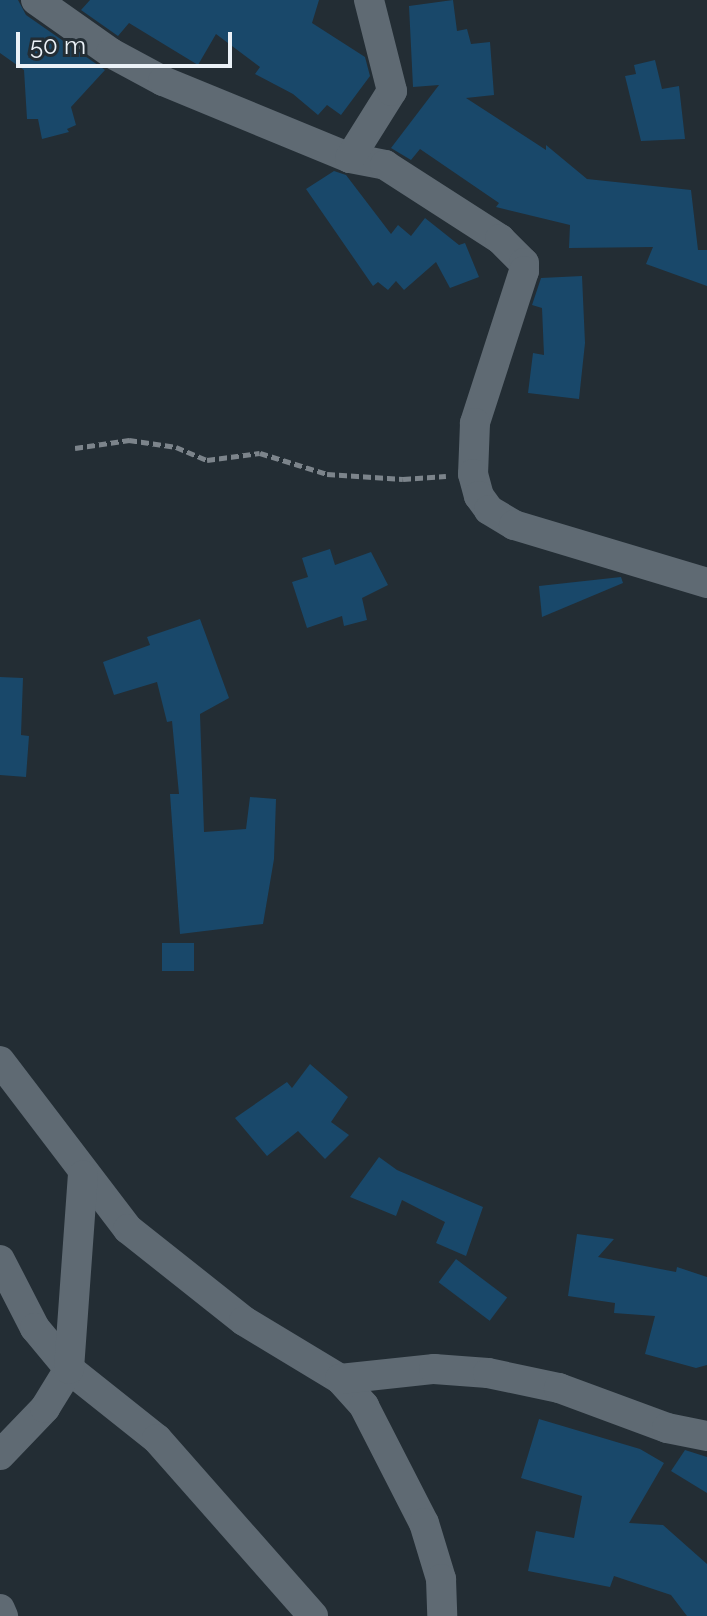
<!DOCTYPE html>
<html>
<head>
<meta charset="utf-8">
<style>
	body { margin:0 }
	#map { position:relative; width:707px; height:1616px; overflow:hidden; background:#232d34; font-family:Raleway,sans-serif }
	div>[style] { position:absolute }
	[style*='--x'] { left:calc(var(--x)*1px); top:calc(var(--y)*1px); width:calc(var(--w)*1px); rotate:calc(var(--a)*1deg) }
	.building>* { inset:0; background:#19486a; transform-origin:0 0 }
	.path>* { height:5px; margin-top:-2.5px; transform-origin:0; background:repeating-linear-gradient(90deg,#7c848b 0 8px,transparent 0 12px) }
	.minor>* { height:30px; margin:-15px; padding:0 15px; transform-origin:15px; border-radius:15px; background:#5f6a73 }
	span { translate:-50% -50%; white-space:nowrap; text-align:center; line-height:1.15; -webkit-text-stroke:6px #232d34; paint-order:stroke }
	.scale { position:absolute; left:16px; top:32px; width:216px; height:36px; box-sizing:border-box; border:4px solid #ebf1f7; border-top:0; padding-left:10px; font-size:24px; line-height:28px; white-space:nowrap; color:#ebf1f7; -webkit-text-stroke:6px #232d34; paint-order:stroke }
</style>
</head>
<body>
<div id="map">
	<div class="building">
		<div style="clip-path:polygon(0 0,18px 0,26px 15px,105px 70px,71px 107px,76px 125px,67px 129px,69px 132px,42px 139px,38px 119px,27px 119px,24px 70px,0 53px)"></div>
		<div style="clip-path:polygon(90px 0,319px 0,312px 23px,365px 57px,370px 76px,341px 115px,327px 105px,318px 115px,293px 94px,255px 74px,260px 67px,216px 34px,198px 65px,129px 23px,118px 36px,81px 10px)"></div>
		<div style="clip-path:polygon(453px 0,457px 31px,467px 29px,471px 44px,490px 42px,494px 95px,466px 98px,546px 150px,546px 145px,587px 179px,691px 190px,698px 250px,707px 250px,707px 286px,646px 264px,653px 247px,569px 248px,570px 225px,496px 207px,499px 203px,420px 149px,411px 160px,391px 148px,439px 85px,413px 87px,409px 6px)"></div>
		<div style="clip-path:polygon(655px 60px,662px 89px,679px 86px,685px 139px,641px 141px,625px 76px,636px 74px,634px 65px)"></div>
		<div style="clip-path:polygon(334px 171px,346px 175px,391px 234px,398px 225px,411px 236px,425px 218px,459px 245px,465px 243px,479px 277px,450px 288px,436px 262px,404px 290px,396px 281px,388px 290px,378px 282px,373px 286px,306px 189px)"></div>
		<div style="clip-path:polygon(582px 276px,585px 343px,579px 399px,528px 393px,533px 353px,544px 355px,542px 308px,532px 305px,541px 278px)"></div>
		<div style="clip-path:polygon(330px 549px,335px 565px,371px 552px,388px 585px,362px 598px,367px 620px,344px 626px,342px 616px,307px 628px,292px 582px,308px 577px,302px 558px)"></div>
		<div style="clip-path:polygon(621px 577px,623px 583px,542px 617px,539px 586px)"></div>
		<div style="clip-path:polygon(200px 619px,229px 698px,200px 714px,204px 832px,246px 829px,250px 797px,276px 799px,274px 859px,263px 924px,180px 934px,170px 794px,179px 794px,172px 721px,167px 722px,157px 682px,114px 695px,103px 662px,150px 645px,147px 637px)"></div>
		<div style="clip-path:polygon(0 677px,23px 678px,21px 735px,29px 736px,26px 777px,0 775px)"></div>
		<div style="left:162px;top:943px;width:32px;height:28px"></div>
		<div style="clip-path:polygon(310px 1064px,348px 1097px,331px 1122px,349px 1135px,325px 1159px,298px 1131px,267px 1156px,235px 1118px,287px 1082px,292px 1088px)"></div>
		<div style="clip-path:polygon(379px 1157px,397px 1170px,483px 1207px,466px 1256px,436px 1243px,445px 1222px,402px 1200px,396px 1216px,350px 1197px)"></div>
		<div style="clip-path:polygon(577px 1234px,614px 1239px,598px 1257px,676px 1272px,677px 1267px,707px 1277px,707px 1365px,696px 1368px,645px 1354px,655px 1316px,614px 1313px,615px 1303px,568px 1296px)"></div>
		<div style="left:456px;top:1259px;width:64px;height:29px;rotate:37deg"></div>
		<div style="clip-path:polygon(539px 1419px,640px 1449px,664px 1463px,629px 1523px,663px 1525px,707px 1564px,707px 1616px,687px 1616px,671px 1595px,614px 1576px,610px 1587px,528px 1571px,536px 1531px,574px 1538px,582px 1496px,521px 1478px)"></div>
		<div style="clip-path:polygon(685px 1450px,707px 1457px,707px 1493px,671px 1471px)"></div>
	</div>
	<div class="path">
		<div style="--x:75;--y:448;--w:55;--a:-8.4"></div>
		<div style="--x:129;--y:440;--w:48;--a:8.5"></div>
		<div style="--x:176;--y:447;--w:34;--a:23"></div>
		<div style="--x:207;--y:460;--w:53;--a:-7.5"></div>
		<div style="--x:260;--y:453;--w:70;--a:17.4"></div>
		<div style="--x:327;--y:474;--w:76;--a:3.8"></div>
		<div style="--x:403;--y:479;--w:43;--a:-4"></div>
	</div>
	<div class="minor">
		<div style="--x:36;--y:0;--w:92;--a:35.2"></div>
		<div style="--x:111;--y:53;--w:59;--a:28.3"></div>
		<div style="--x:163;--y:81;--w:202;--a:22.4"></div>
		<div style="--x:350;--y:158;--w:36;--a:11"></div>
		<div style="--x:385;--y:165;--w:137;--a:32.8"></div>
		<div style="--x:500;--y:239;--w:34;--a:45"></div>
		<div style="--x:524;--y:263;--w:8;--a:90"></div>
		<div style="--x:524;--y:271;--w:160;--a:107.9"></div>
		<div style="--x:475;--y:423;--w:51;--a:92.2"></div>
		<div style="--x:473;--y:474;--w:23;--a:75"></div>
		<div style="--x:479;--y:496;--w:17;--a:54"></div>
		<div style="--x:489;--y:510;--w:29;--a:31"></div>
		<div style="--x:514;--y:525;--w:202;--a:16.7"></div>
		<div style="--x:350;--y:158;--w:79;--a:-57.9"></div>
		<div style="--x:392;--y:91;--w:94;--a:-104.2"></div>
		<div style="--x:0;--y:1061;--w:211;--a:52.7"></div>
		<div style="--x:128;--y:1229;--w:148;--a:38.4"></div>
		<div style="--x:244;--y:1321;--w:112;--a:31.1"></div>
		<div style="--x:340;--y:1379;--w:36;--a:48"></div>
		<div style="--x:364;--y:1406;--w:131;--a:62.9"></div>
		<div style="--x:424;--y:1523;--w:59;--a:73.1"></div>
		<div style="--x:441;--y:1579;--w:37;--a:88"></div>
		<div style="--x:0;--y:1260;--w:76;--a:62.8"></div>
		<div style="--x:35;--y:1328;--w:53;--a:50.3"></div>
		<div style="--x:69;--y:1369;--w:112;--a:38.5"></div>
		<div style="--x:157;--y:1439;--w:236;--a:48.6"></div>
		<div style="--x:340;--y:1379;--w:95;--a:-6.1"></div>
		<div style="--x:434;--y:1369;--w:54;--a:4.2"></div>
		<div style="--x:488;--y:1373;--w:73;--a:11.9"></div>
		<div style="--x:559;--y:1388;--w:115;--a:20.3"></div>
		<div style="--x:667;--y:1428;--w:41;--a:11.3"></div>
		<div style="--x:0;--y:1455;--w:65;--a:-46.2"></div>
		<div style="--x:45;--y:1408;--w:46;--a:-58.4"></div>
		<div style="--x:69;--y:1369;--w:194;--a:-85.9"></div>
		<div style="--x:0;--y:1609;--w:8;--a:67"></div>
	</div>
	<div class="scale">50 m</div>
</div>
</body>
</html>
